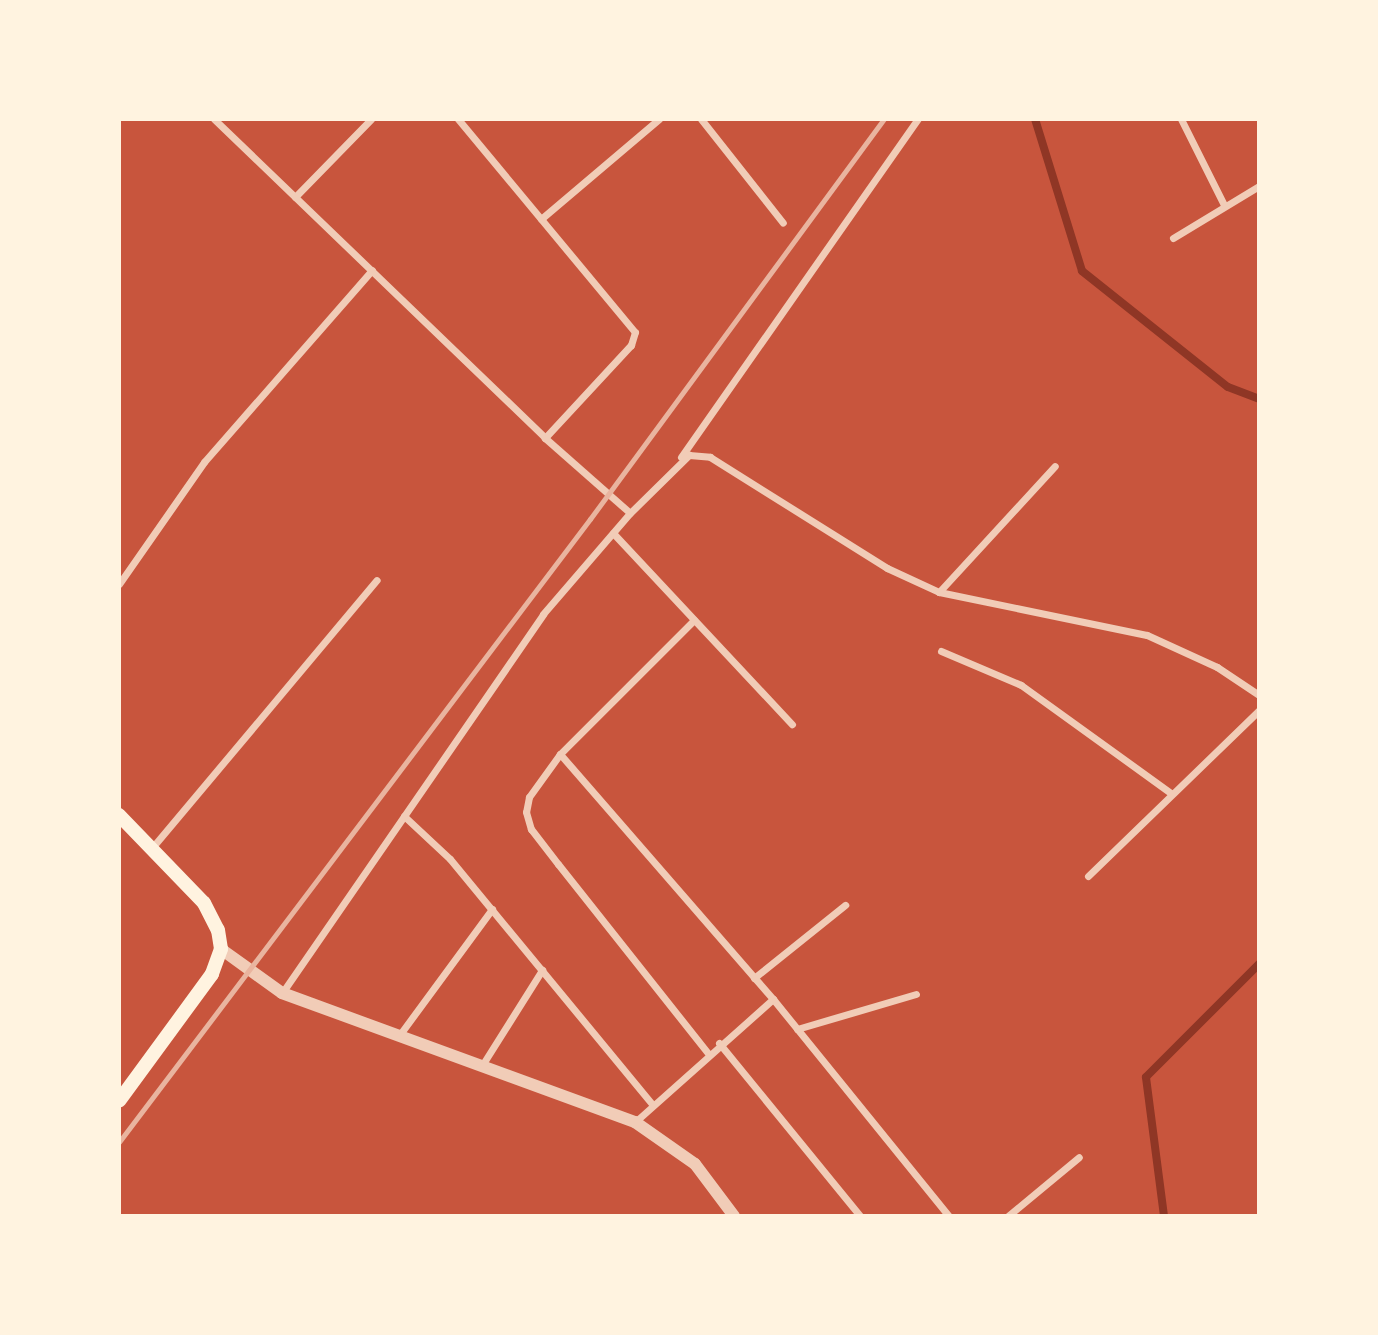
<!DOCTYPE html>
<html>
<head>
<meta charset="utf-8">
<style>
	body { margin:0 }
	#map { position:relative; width:1378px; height:1335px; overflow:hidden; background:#c8553d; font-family:"PT Sans",sans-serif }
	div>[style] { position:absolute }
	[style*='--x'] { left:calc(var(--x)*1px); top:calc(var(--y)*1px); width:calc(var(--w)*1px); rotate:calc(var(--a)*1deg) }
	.stream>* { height:8px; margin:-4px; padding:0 4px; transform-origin:4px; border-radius:4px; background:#8f3625 }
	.minor>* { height:7px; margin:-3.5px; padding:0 3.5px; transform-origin:3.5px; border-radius:3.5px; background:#f1ccb7 }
	.tertiary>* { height:12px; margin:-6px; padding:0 6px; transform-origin:6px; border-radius:6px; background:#f1ccb7 }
	.secondary>* { height:14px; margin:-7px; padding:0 7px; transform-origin:7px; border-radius:7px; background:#fff3e0 }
	.rail>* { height:5px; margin:-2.5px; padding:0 2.5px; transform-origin:2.5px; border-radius:2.5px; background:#e9b49f }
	span { translate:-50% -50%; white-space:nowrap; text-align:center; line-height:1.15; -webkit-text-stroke:6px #fff3e0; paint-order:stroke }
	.frame { position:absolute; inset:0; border:121px solid #fff3e0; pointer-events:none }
</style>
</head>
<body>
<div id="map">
	<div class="stream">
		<div style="--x:1035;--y:119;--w:159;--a:72.8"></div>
		<div style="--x:1082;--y:271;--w:186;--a:38.5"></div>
		<div style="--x:1228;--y:387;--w:33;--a:21"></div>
		<div style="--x:1164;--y:1216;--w:140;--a:-97.4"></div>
		<div style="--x:1146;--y:1077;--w:160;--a:-45"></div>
	</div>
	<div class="minor">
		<div style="--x:214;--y:119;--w:460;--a:43.9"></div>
		<div style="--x:545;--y:438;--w:113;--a:41.4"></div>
		<div style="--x:458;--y:119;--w:277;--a:50.3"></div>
		<div style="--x:635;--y:332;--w:14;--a:107"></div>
		<div style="--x:631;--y:345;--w:127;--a:132.8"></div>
		<div style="--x:701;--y:119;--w:132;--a:51.7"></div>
		<div style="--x:1181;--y:119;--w:96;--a:63.4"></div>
		<div style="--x:295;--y:197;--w:109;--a:-45.7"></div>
		<div style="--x:541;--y:219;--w:155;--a:-40.3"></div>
		<div style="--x:1173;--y:238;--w:100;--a:-31.2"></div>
		<div style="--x:681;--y:457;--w:413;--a:-55"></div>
		<div style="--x:613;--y:533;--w:262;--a:46.9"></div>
		<div style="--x:119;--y:584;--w:149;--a:-55.1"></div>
		<div style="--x:204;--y:462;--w:255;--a:-48.8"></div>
		<div style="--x:939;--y:592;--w:171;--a:-47.4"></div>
		<div style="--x:694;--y:620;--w:190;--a:135"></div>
		<div style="--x:560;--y:754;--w:53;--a:125.8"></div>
		<div style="--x:529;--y:797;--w:15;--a:101"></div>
		<div style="--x:526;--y:812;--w:18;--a:74"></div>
		<div style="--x:531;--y:829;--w:44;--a:52.4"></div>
		<div style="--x:558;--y:864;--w:241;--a:51.6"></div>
		<div style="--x:941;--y:651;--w:87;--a:23"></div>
		<div style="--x:1021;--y:685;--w:186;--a:35.8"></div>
		<div style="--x:560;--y:754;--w:325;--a:49"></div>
		<div style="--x:773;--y:999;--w:279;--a:51"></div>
		<div style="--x:404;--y:816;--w:63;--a:43.1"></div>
		<div style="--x:450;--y:859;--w:319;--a:50.5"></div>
		<div style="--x:151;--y:849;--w:351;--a:-50"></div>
		<div style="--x:1088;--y:876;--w:238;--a:-44.1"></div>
		<div style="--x:754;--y:978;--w:117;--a:-38.7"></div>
		<div style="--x:282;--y:993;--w:460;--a:-55.4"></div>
		<div style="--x:543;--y:614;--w:133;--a:-49.3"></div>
		<div style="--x:630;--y:513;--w:83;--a:-44.5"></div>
		<div style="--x:689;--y:455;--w:21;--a:5"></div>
		<div style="--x:710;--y:457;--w:209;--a:32.1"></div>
		<div style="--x:887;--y:568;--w:57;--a:24.8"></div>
		<div style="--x:939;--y:592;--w:212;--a:11.7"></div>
		<div style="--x:1147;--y:635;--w:77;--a:24.6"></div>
		<div style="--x:1217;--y:667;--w:50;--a:33.7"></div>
		<div style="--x:797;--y:1029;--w:124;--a:-16.4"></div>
		<div style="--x:398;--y:1037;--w:159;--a:-53.7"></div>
		<div style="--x:719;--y:1043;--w:223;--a:50.8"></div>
		<div style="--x:481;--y:1067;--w:115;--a:-57.8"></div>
		<div style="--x:635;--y:1122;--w:185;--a:-41.7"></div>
		<div style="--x:1008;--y:1216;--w:92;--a:-39.7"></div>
	</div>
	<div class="tertiary">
		<div style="--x:221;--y:949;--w:75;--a:35.8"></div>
		<div style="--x:282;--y:993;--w:376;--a:20.1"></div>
		<div style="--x:635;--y:1122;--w:73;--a:35"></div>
		<div style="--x:695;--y:1164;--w:65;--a:53.1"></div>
	</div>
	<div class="secondary">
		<div style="--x:119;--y:815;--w:122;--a:46"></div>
		<div style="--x:204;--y:903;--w:30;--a:63"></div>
		<div style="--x:218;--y:930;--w:19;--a:81"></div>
		<div style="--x:221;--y:949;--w:27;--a:110"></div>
		<div style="--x:212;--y:974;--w:157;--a:126.2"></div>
	</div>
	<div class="rail">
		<div style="--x:119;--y:1142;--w:781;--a:-52.91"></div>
		<div style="--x:590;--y:519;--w:496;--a:-53.7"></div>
	</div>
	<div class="frame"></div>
</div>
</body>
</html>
